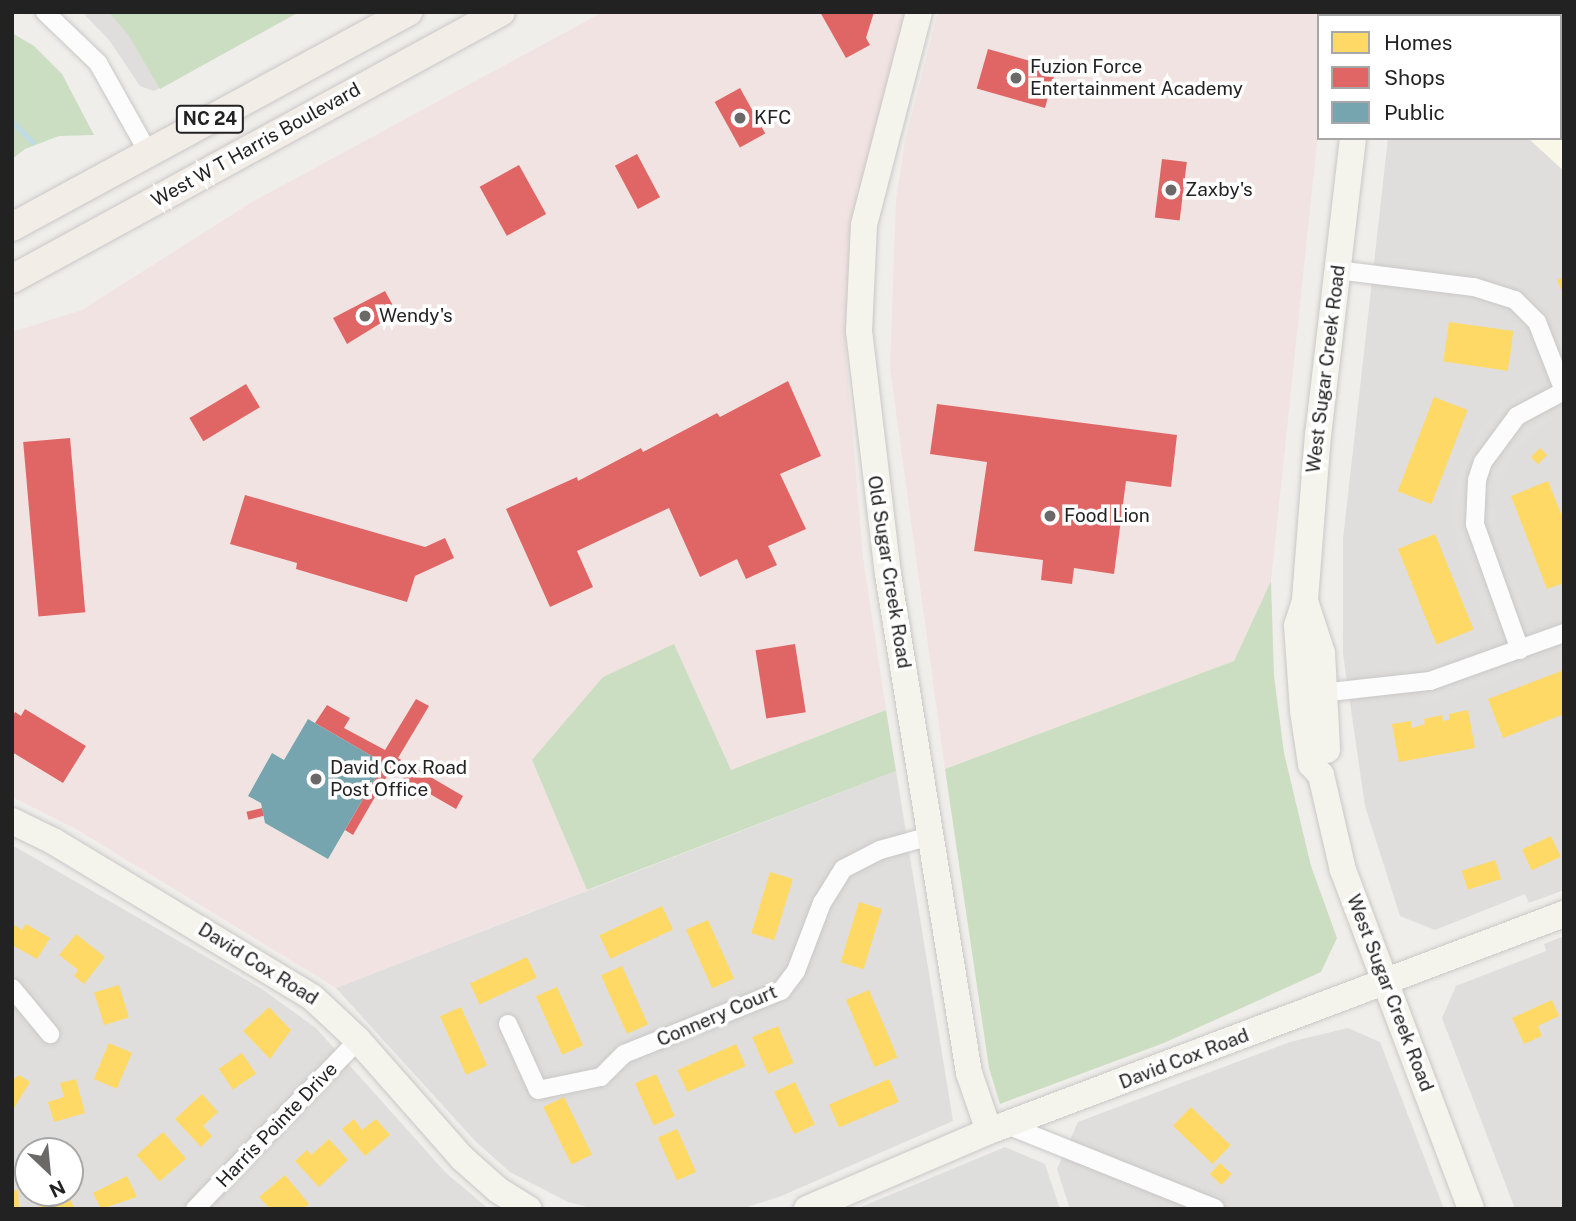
<!DOCTYPE html>
<html>
<head>
<meta charset="utf-8">
<style>
	body { margin:0 }
	#map { position:relative; width:1576px; height:1221px; overflow:hidden; background:#f0eeeb; font-family:"Public Sans",sans-serif }
	div>[style] { position:absolute }
	[style*='--x'] { left:calc(var(--x)*1px); top:calc(var(--y)*1px); width:calc(var(--w)*1px); rotate:calc(var(--a)*1deg) }
	.residential>* { inset:0; background:#dfdedc }
	.commercial>* { inset:0; background:#f1e3e1 }
	.education>* { inset:0; background:#f8f7e8 }
	.religious>* { inset:0; background:#dededc }
	.forest>* { inset:0; background:#cbdec1 }
	.parking>* { inset:0; background:#e0dfde }
	.homes>* { inset:0; background:#ffd966; transform-origin:0 0 }
	.shops>* { inset:0; background:#e06666; transform-origin:0 0 }
	.public>* { inset:0; background:#76a5af }
	.stream>* { height:4.5px; margin:-2.25px; padding:0 2.25px; transform-origin:2.25px; border-radius:2.25px; background:#bfdbe3 }
	.roads { filter:drop-shadow(0 0 2px #c9c8c7) drop-shadow(0 0 2px #c9c8c7) }
	.street>* { height:18px; margin:-9px; padding:0 9px; transform-origin:9px; border-radius:9px; background:#fdfcfc }
	.secondary>* { height:26px; margin:-13px; padding:0 13px; transform-origin:13px; border-radius:13px; background:#f4f4ed }
	.primary>* { height:28px; margin:-14px; padding:0 14px; transform-origin:14px; border-radius:14px; background:#f3ede7 }
	.dots>* { width:19px; height:19px; translate:-50% -50%; box-sizing:border-box; border:4px solid #fff; border-radius:50% }
	span { translate:-50% -50%; white-space:nowrap; text-align:center; line-height:1.15; -webkit-text-stroke:7px #fff; paint-order:stroke }
	.shield-label span { padding:2px 5px; background:#fff; border:2px solid; border-radius:5px; -webkit-text-stroke-width:0 }
	.shield-label { font-size:18px; color:#222; font-weight:700 }
	.poi-label { font-size:19px; color:#222 }
	.left { translate:0 -50%; text-align:left }
	.street-label { font-size:19px; color:#222 }
	.frame { position:absolute; inset:0; border:14px solid #222; pointer-events:none }
	.legend { position:absolute; left:1317px; top:14px; width:245px; height:126px; box-sizing:border-box; background:#fff; border:2px solid #a7a7a7; margin:0; padding:9px 12px; list-style:none; font-size:21px; color:#222 }
	.legend li { display:flex; align-items:center; gap:14px; height:35px }
	.legend b { width:35px; border:2px solid #a7a7a7 }
	.north { position:absolute; left:14px; top:1137px; width:70px; height:70px; box-sizing:border-box; background:#fff; border:2px solid #a7a7a7; border-radius:50%; rotate:154deg; font-size:19px; font-weight:700; line-height:28px; text-align:center; color:#222 }
	.north::after { content:''; display:block; margin:auto; width:24px; height:32px; background:#6a6968; clip-path:polygon(50% 0,100% 100%,50% 72%,0 100%) }
</style>
</head>
<body>
<div id="map">
	<div class="residential">
		<div style="clip-path:polygon(82px 12px,299px 12px,154px 91px,140px 86px,109px 40px)"></div>
		<div style="clip-path:polygon(1401px 12px,1492px 12px,1401px 16px)"></div>
		<div style="clip-path:polygon(1388px 138px,1528px 138px,1564px 171px,1564px 890px,1529px 903px,1525px 894px,1435px 930px,1400px 916px,1365px 806px,1343px 654px,1343px 539px)"></div>
		<div style="clip-path:polygon(896px 771px,953px 1121px,779px 1197px,741px 1209px,595px 1209px,568px 1202px,510px 1172px,476px 1142px,336px 988px)"></div>
		<div style="clip-path:polygon(evenodd,12px 845px,262px 989px,316px 1028px,446px 1173px,489px 1209px,12px 1209px,12px 845px,28px 1151px,70px 1151px,70px 1193px,28px 1193px,28px 1151px)"></div>
		<div style="clip-path:polygon(1564px 936px,1564px 1209px,1515px 1209px,1442px 1018px,1456px 986px,1546px 951px,1544px 944px)"></div>
		<div style="clip-path:polygon(1348px 1028px,1380px 1042px,1444px 1209px,1070px 1209px,1057px 1169px,1078px 1122px,1290px 1042px)"></div>
	</div>
	<div class="commercial">
		<div style="clip-path:polygon(603px 12px,907px 12px,864px 188px,857px 187px,845px 342px,863px 558px,886px 710px,731px 770px,674px 645px,532px 760px,587px 890px,336px 988px,76px 829px,12px 797px,12px 332px,82px 310px,252px 202px)"></div>
		<div style="clip-path:polygon(938px 12px,1331px 12px,1319px 16px,1319px 123px,1271px 581px,1234px 661px,945px 769px,890px 368px,896px 199px,906px 137px)"></div>
	</div>
	<div class="education">
		<div style="clip-path:polygon(1492px 12px,1564px 12px,1564px 171px,1528px 138px,1560px 138px,1560px 16px,1482px 16px)"></div>
	</div>
	<div class="religious">
		<div style="clip-path:polygon(1005px 1147px,1045px 1164px,1060px 1209px,856px 1209px)"></div>
	</div>
	<div class="forest">
		<div style="clip-path:polygon(109px 12px,299px 12px,160px 89px,129px 36px)"></div>
		<div style="clip-path:polygon(12px 33px,34px 46px,62px 74px,94px 135px,59px 136px,25px 149px,12px 159px)"></div>
		<div style="clip-path:polygon(1271px 581px,1274px 676px,1284px 753px,1311px 866px,1337px 938px,1321px 972px,1164px 1043px,1000px 1104px,989px 1068px,945px 769px,1234px 661px)"></div>
		<div style="clip-path:polygon(674px 644px,731px 770px,886px 710px,896px 771px,587px 890px,532px 760px,603px 677px)"></div>
	</div>
	<div class="parking">
		<div style="clip-path:polygon(1450px 271px,1516px 282px,1541px 303px,1563px 345px,1537px 357px,1522px 324px,1504px 309px,1453px 299px,1449px 293px)"></div>
		<div style="clip-path:polygon(1534px 383px,1553px 419px,1513px 452px,1494px 503px,1499px 541px,1528px 617px,1490px 632px,1457px 547px,1452px 500px,1461px 466px,1477px 434px,1500px 406px)"></div>
		<div style="clip-path:polygon(1480px 641px,1485px 654px,1526px 655px,1531px 667px,1450px 699px,1421px 705px,1419px 662px)"></div>
	</div>
	<div class="homes">
		<div style="clip-path:polygon(1564px 277px,1564px 296px,1557px 280px)"></div>
		<div style="left:1449px;top:322px;width:65px;height:40px;rotate:8deg"></div>
		<div style="left:1434px;top:397px;width:36px;height:101px;rotate:21deg"></div>
		<div style="left:1540px;top:448px;width:10px;height:13px;rotate:45deg"></div>
		<div style="clip-path:polygon(1548px 481px,1564px 521px,1564px 583px,1547px 589px,1511px 496px)"></div>
		<div style="left:1435px;top:534px;width:103px;height:40px;rotate:68deg"></div>
		<div style="clip-path:polygon(1564px 670px,1564px 714px,1503px 738px,1488px 699px)"></div>
		<div style="clip-path:polygon(1468px 710px,1475px 748px,1399px 762px,1392px 724px,1411px 721px,1412px 728px,1425px 724px,1424px 719px,1442px 715px,1443px 721px,1449px 720px,1449px 714px)"></div>
		<div style="left:1551px;top:836px;width:23px;height:32px;rotate:65deg"></div>
		<div style="left:1495px;top:860px;width:20px;height:35px;rotate:72deg"></div>
		<div style="left:770px;top:872px;width:24px;height:64px;rotate:17deg"></div>
		<div style="left:859px;top:902px;width:24px;height:63px;rotate:17deg"></div>
		<div style="left:662px;top:906px;width:26px;height:69px;rotate:65deg"></div>
		<div style="left:708px;top:920px;width:64px;height:24px;rotate:66deg"></div>
		<div style="clip-path:polygon(26px 924px,50px 938px,37px 959px,12px 945px,14px 925px,22px 930px)"></div>
		<div style="clip-path:polygon(76px 934px,105px 957px,84px 984px,74px 976px,78px 970px,59px 955px)"></div>
		<div style="left:527px;top:957px;width:23px;height:63px;rotate:65deg"></div>
		<div style="left:622px;top:966px;width:64px;height:23px;rotate:66deg"></div>
		<div style="left:119px;top:985px;width:34px;height:26px;rotate:73deg"></div>
		<div style="left:557px;top:987px;width:64px;height:23px;rotate:66deg"></div>
		<div style="left:869px;top:990px;width:73px;height:25px;rotate:67deg"></div>
		<div style="clip-path:polygon(1552px 1000px,1559px 1016px,1538px 1026px,1542px 1036px,1524px 1044px,1512px 1018px)"></div>
		<div style="clip-path:polygon(269px 1007px,291px 1030px,270px 1059px,243px 1031px)"></div>
		<div style="left:461px;top:1007px;width:64px;height:23px;rotate:66deg"></div>
		<div style="left:778px;top:1026px;width:40px;height:28px;rotate:67deg"></div>
		<div style="left:109px;top:1043px;width:25px;height:39px;rotate:23deg"></div>
		<div style="left:736px;top:1044px;width:24px;height:64px;rotate:66deg"></div>
		<div style="left:242px;top:1053px;width:25px;height:28px;rotate:56deg"></div>
		<div style="left:656px;top:1074px;width:46px;height:23px;rotate:66deg"></div>
		<div style="clip-path:polygon(19px 1075px,30px 1082px,14px 1108px,12px 1080px)"></div>
		<div style="clip-path:polygon(76px 1079px,85px 1113px,54px 1122px,48px 1102px,64px 1097px,60px 1083px)"></div>
		<div style="left:889px;top:1079px;width:25px;height:65px;rotate:67deg"></div>
		<div style="left:795px;top:1082px;width:47px;height:23px;rotate:65deg"></div>
		<div style="clip-path:polygon(202px 1094px,218px 1112px,203px 1126px,212px 1136px,201px 1147px,175px 1119px)"></div>
		<div style="left:564px;top:1097px;width:64px;height:23px;rotate:64deg"></div>
		<div style="left:1191px;top:1107px;width:55px;height:26px;rotate:44deg"></div>
		<div style="clip-path:polygon(354px 1119px,362px 1130px,376px 1119px,390px 1135px,365px 1156px,342px 1129px)"></div>
		<div style="left:677px;top:1129px;width:47px;height:21px;rotate:66deg"></div>
		<div style="left:163px;top:1132px;width:35px;height:35px;rotate:49deg"></div>
		<div style="clip-path:polygon(329px 1139px,348px 1160px,319px 1187px,295px 1161px,307px 1150px,311px 1155px)"></div>
		<div style="left:1220px;top:1163px;width:16px;height:15px;rotate:43deg"></div>
		<div style="clip-path:polygon(285px 1175px,309px 1204px,304px 1209px,270px 1209px,259px 1197px)"></div>
		<div style="clip-path:polygon(127px 1176px,137px 1197px,101px 1209px,93px 1193px)"></div>
		<div style="clip-path:polygon(18px 1190px,19px 1209px,12px 1209px,12px 1191px)"></div>
		<div style="clip-path:polygon(67px 1193px,75px 1209px,41px 1209px,39px 1205px)"></div>
	</div>
	<div class="shops">
		<div style="clip-path:polygon(820px 12px,874px 12px,866px 38px,870px 45px,846px 58px)"></div>
		<div style="left:988px;top:49px;width:71px;height:41px;rotate:16deg"></div>
		<div style="left:740px;top:88px;width:52px;height:29px;rotate:61deg"></div>
		<div style="left:637px;top:154px;width:49px;height:25px;rotate:62deg"></div>
		<div style="left:1162px;top:159px;width:25px;height:59px;rotate:7deg"></div>
		<div style="left:519px;top:165px;width:56px;height:45px;rotate:61deg"></div>
		<div style="clip-path:polygon(385px 291px,397px 313px,347px 344px,333px 318px)"></div>
		<div style="clip-path:polygon(788px 381px,821px 456px,780px 474px,806px 529px,768px 546px,777px 565px,746px 579px,737px 559px,700px 577px,669px 508px,577px 551px,593px 587px,550px 607px,506px 509px,577px 477px,578px 481px,641px 448px,643px 452px,717px 413px,720px 417px)"></div>
		<div style="left:246px;top:384px;width:27px;height:66px;rotate:59deg"></div>
		<div style="clip-path:polygon(937px 404px,1177px 435px,1171px 487px,1126px 481px,1114px 574px,1074px 568px,1072px 584px,1041px 580px,1043px 560px,974px 551px,987px 462px,930px 454px)"></div>
		<div style="left:70px;top:438px;width:175px;height:47px;rotate:85deg"></div>
		<div style="clip-path:polygon(245px 495px,425px 547px,445px 538px,454px 558px,415px 576px,407px 602px,296px 569px,297px 563px,230px 544px)"></div>
		<div style="left:795px;top:644px;width:69px;height:40px;rotate:81deg"></div>
		<div style="clip-path:polygon(416px 699px,429px 706px,398px 758px,463px 796px,456px 809px,390px 771px,353px 835px,345px 830px,384px 763px,315px 723px,327px 705px,350px 718px,344px 728px,385px 750px)"></div>
		<div style="clip-path:polygon(25px 709px,86px 746px,63px 783px,12px 752px,12px 717px,15px 712px,21px 716px)"></div>
		<div style="left:262px;top:808px;width:8px;height:16px;rotate:76deg"></div>
	</div>
	<div class="public">
		<div style="clip-path:polygon(308px 719px,384px 763px,328px 859px,265px 823px,261px 803px,248px 796px,272px 753px,284px 760px)"></div>
	</div>
	<div class="stream">
		<div style="--x:12;--y:121;--w:30;--a:45"></div>
	</div>
	<div class="roads">
		<div class="street">
			<div style="--x:45;--y:12;--w:74;--a:43.9"></div>
			<div style="--x:98;--y:63;--w:102;--a:60.7"></div>
			<div style="--x:1337;--y:270;--w:138;--a:7.1"></div>
			<div style="--x:1474;--y:287;--w:43;--a:17.6"></div>
			<div style="--x:1515;--y:300;--w:31;--a:45"></div>
			<div style="--x:1537;--y:322;--w:74;--a:68.6"></div>
			<div style="--x:1520;--y:650;--w:134;--a:-109.7"></div>
			<div style="--x:1475;--y:524;--w:44;--a:-87.4"></div>
			<div style="--x:1477;--y:480;--w:19;--a:-72"></div>
			<div style="--x:1483;--y:462;--w:57;--a:-53.5"></div>
			<div style="--x:1517;--y:416;--w:53;--a:-28"></div>
			<div style="--x:1321;--y:693;--w:110;--a:-6.3"></div>
			<div style="--x:1430;--y:681;--w:142;--a:-19.7"></div>
			<div style="--x:12;--y:988;--w:60;--a:50.4"></div>
			<div style="--x:508;--y:1024;--w:72;--a:65.6"></div>
			<div style="--x:538;--y:1090;--w:64;--a:-11.7"></div>
			<div style="--x:601;--y:1077;--w:33;--a:-45"></div>
			<div style="--x:624;--y:1054;--w:169;--a:-21.9"></div>
			<div style="--x:781;--y:991;--w:25;--a:-53"></div>
			<div style="--x:796;--y:971;--w:73;--a:-69.1"></div>
			<div style="--x:822;--y:903;--w:40;--a:-58"></div>
			<div style="--x:843;--y:869;--w:42;--a:-27.2"></div>
			<div style="--x:880;--y:850;--w:52;--a:-15.6"></div>
			<div style="--x:1007;--y:1125;--w:224;--a:21.8"></div>
			<div style="--x:195;--y:1209;--w:235;--a:-46"></div>
		</div>
		<div class="secondary">
			<div style="--x:919;--y:12;--w:220;--a:104.5"></div>
			<div style="--x:864;--y:225;--w:106;--a:92.7"></div>
			<div style="--x:859;--y:331;--w:245;--a:83.2"></div>
			<div style="--x:888;--y:574;--w:506;--a:80.78"></div>
			<div style="--x:969;--y:1073;--w:61;--a:71"></div>
			<div style="--x:1367;--y:16;--w:4;--a:-90"></div>
			<div style="--x:1353;--y:138;--w:298;--a:96.7"></div>
			<div style="--x:1318;--y:434;--w:168;--a:94.5"></div>
			<div style="--x:1305;--y:601;--w:25;--a:108"></div>
			<div style="--x:1297;--y:625;--w:86;--a:86"></div>
			<div style="--x:1303;--y:711;--w:54;--a:81.4"></div>
			<div style="--x:1311;--y:764;--w:15;--a:48"></div>
			<div style="--x:1321;--y:775;--w:98;--a:77"></div>
			<div style="--x:1343;--y:870;--w:362;--a:69.3"></div>
			<div style="--x:1305;--y:601;--w:55;--a:71.9"></div>
			<div style="--x:1322;--y:653;--w:97;--a:87"></div>
			<div style="--x:12;--y:821;--w:46;--a:26"></div>
			<div style="--x:53;--y:841;--w:302;--a:31.1"></div>
			<div style="--x:312;--y:997;--w:63;--a:43.1"></div>
			<div style="--x:358;--y:1040;--w:157;--a:48.6"></div>
			<div style="--x:462;--y:1158;--w:48;--a:41.6"></div>
			<div style="--x:498;--y:1190;--w:36;--a:32"></div>
			<div style="--x:807;--y:1209;--w:198;--a:-23.2"></div>
			<div style="--x:989;--y:1131;--w:615;--a:-20.68"></div>
		</div>
		<div class="primary">
			<div style="--x:12;--y:227;--w:451;--a:-28.5"></div>
			<div style="--x:12;--y:279;--w:557;--a:-28.64"></div>
		</div>
	</div>
	<div class="dots">
		<div style="left:1016px;top:78px;background:#6a6968"></div>
		<div style="left:740px;top:118px;background:#6a6968"></div>
		<div style="left:1171px;top:190px;background:#6a6968"></div>
		<div style="left:365px;top:316px;background:#6a6968"></div>
		<div style="left:1050px;top:516px;background:#6a6968"></div>
		<div style="left:316px;top:779px;background:#6a6968"></div>
	</div>
	<div class="shield-label">
		<span style="left:210px;top:119px">NC 24</span>
	</div>
	<div class="poi-label">
		<span class="left" style="left:1030px;top:78px">Fuzion Force<br>Entertainment Academy</span>
		<span class="left" style="left:754px;top:118px">KFC</span>
		<span class="left" style="left:1185px;top:190px">Zaxby's</span>
		<span class="left" style="left:379px;top:316px">Wendy's</span>
		<span class="left" style="left:1064px;top:516px">Food Lion</span>
		<span class="left" style="left:330px;top:779px">David Cox Road<br>Post Office</span>
	</div>
	<div class="street-label">
		<span style="left:256px;top:145px;rotate:-29deg">West W T Harris Boulevard</span>
		<span style="left:1326px;top:369px;rotate:-83deg">West Sugar Creek Road</span>
		<span style="left:889px;top:572px;rotate:81deg">Old Sugar Creek Road</span>
		<span style="left:258px;top:964px;rotate:32deg">David Cox Road</span>
		<span style="left:1390px;top:993px;rotate:69deg">West Sugar Creek Road</span>
		<span style="left:717px;top:1016px;rotate:-23deg">Connery Court</span>
		<span style="left:1184px;top:1059px;rotate:-21deg">David Cox Road</span>
		<span style="left:277px;top:1125px;rotate:-46deg">Harris Pointe Drive</span>
	</div>
	<div class="frame"></div>
	<ul class="legend">
	<li><b style="height:19px;background:#ffd966"></b>Homes</li>
	<li><b style="height:19px;background:#e06666"></b>Shops</li>
	<li><b style="height:19px;background:#76a5af"></b>Public</li>
	</ul>
	<div class="north">N</div>
</div>
</body>
</html>
